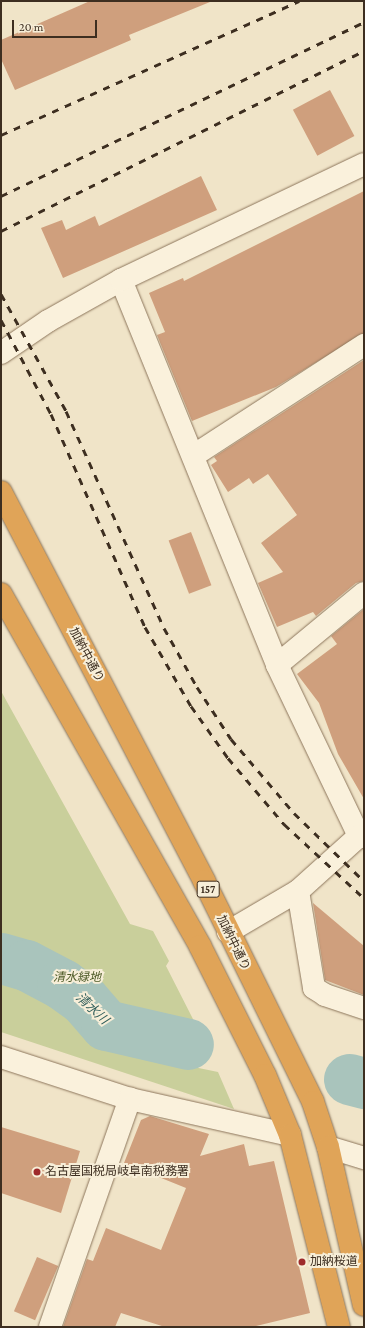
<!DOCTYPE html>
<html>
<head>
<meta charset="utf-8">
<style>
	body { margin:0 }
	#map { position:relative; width:365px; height:1328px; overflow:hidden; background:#f0e4c8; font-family:"Crimson Pro","Noto Sans JP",serif }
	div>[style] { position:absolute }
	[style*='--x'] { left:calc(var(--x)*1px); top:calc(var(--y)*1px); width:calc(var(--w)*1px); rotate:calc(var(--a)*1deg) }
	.green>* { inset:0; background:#c9cf9b }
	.river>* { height:51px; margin:-25.5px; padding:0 25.5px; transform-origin:25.5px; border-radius:25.5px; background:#a9c4bc }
	.building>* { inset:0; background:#cf9f7d; transform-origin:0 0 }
	.roads { filter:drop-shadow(0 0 1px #8d765c) drop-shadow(0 0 1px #8d765c) }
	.minor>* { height:22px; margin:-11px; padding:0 11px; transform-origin:11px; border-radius:11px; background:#faf1dc }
	.highway>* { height:22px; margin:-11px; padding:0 11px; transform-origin:11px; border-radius:11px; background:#e0a458 }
	.rail>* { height:3px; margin-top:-1.5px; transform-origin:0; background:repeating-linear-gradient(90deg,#3d2e20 0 7px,transparent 0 14px) }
	.dots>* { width:11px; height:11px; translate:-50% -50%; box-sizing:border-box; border:2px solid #f7eed8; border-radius:50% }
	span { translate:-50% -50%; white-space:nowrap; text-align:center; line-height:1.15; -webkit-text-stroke:4px #f7eed8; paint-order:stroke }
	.shield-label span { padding:1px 3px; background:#f7eed8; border:1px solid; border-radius:3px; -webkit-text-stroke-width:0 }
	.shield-label { font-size:11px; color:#3d2e20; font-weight:700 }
	.street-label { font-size:12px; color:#3d2e20 }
	.park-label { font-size:12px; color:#4d5a26; font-style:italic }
	.poi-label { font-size:12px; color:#3d2e20 }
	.left { translate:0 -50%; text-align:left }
	.water-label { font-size:13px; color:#2f5d5a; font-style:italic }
	.frame { position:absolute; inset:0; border:2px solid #3d2e20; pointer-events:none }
	.scale { position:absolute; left:12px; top:20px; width:85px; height:18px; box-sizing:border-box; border:2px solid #3d2e20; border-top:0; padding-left:5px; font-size:12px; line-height:14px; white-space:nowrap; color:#3d2e20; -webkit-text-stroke:3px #f7eed8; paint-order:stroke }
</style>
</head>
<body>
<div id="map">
	<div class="green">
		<div style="clip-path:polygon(1px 691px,130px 924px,153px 931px,169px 961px,166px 966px,194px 1021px,184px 1065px,218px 1072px,234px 1109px,1px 1032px)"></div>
	</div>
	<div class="river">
		<div style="--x:1;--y:958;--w:26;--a:16"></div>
		<div style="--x:26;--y:965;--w:41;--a:27.8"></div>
		<div style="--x:62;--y:984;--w:27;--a:36"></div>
		<div style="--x:84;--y:1000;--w:33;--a:49"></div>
		<div style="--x:106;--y:1025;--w:84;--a:13"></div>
		<div style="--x:349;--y:1079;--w:16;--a:15"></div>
	</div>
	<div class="building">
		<div style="clip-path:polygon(90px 1px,210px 1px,210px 2px,129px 35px,131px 40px,15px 90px,1px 59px,1px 40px)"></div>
		<div style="left:330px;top:90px;width:52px;height:42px;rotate:62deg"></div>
		<div style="clip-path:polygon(201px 176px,217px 210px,63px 278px,41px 228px,62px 220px,66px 230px,95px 216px,99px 226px)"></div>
		<div style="clip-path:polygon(364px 191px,364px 333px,276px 387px,192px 421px,157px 335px,165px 332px,149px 293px,183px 278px,184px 281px)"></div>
		<div style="clip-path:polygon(364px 360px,364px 581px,356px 583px,316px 616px,313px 612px,277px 627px,258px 583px,283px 572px,261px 543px,297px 515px,268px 474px,253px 484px,249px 478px,228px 492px,211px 465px,217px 461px,214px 457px)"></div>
		<div style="left:191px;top:532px;width:57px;height:24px;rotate:69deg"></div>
		<div style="clip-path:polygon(364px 609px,364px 799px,338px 754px,319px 703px,297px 674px,337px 644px,331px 636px)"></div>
		<div style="clip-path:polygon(313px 903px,364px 946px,364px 995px,325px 980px)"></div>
		<div style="clip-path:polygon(150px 1116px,209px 1134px,200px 1156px,244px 1144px,249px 1166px,274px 1161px,310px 1313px,252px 1327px,165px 1327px,121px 1313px,115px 1327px,63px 1327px,87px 1259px,93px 1261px,106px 1228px,161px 1250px,186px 1188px,124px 1163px,141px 1120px)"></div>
		<div style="clip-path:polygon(1px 1127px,80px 1151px,61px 1213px,1px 1193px)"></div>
		<div style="left:37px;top:1257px;width:23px;height:59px;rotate:23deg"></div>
	</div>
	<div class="roads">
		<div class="minor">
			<div style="--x:121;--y:280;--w:415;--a:67.9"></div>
			<div style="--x:277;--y:665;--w:190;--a:64.4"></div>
			<div style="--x:359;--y:836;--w:5;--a:11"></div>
			<div style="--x:1;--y:353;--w:57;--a:-34.2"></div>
			<div style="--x:48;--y:321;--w:84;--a:-29.3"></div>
			<div style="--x:121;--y:280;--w:269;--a:-25.5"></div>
			<div style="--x:193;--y:456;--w:204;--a:-33"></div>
			<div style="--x:277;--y:665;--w:113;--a:-39.6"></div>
			<div style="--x:298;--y:891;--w:98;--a:80.6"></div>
			<div style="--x:314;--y:988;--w:13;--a:32"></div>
			<div style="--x:325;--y:995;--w:41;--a:18.4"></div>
			<div style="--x:228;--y:932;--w:81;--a:-30.4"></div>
			<div style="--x:298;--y:891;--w:82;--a:-42"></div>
			<div style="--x:1;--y:1057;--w:136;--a:18"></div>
			<div style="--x:130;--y:1099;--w:164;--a:12.7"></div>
			<div style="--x:328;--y:1147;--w:38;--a:17"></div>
			<div style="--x:50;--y:1327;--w:242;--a:-70.7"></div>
		</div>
		<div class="highway">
			<div style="--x:1;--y:492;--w:439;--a:62.4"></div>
			<div style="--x:204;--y:881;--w:246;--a:63.7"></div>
			<div style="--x:313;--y:1102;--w:47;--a:71.6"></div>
			<div style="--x:328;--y:1147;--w:162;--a:77.2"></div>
			<div style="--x:1;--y:594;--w:404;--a:60.5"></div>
			<div style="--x:200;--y:946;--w:144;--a:63.3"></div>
			<div style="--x:265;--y:1075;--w:65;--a:67.4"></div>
			<div style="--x:290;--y:1135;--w:198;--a:75.7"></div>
		</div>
	</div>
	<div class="rail">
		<div style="--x:1;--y:135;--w:327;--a:-24.2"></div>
		<div style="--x:1;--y:196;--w:403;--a:-25.6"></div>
		<div style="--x:1;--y:231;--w:405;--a:-26.4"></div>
		<div style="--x:1;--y:294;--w:134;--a:60.9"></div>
		<div style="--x:66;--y:411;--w:238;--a:65.7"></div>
		<div style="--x:164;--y:628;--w:68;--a:60.8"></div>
		<div style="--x:197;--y:687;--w:62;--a:56.8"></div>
		<div style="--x:231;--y:739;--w:97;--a:49.6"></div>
		<div style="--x:294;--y:813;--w:98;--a:44.2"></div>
		<div style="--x:1;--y:320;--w:106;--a:62"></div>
		<div style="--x:51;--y:414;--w:233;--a:66.2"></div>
		<div style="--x:145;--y:627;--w:91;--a:59.8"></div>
		<div style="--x:191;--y:706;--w:64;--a:54.6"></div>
		<div style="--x:228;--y:758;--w:87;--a:49.7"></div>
		<div style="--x:284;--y:824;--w:109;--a:42.8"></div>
	</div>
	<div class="dots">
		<div style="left:37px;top:1172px;background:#9e2a2b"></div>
		<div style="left:302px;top:1262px;background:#9e2a2b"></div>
	</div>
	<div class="shield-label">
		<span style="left:208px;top:889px">157</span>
	</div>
	<div class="street-label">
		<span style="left:86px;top:655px;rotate:62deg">加納中通り</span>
		<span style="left:233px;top:943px;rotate:64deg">加納中通り</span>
	</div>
	<div class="park-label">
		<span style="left:77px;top:978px">清水緑地</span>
	</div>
	<div class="poi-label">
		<span class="left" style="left:45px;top:1172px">名古屋国税局岐阜南税務署</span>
		<span class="left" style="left:310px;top:1262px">加納桜道</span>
	</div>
	<div class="water-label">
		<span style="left:92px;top:1009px;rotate:43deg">清水川</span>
	</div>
	<div class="frame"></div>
	<div class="scale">20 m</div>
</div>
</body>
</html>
